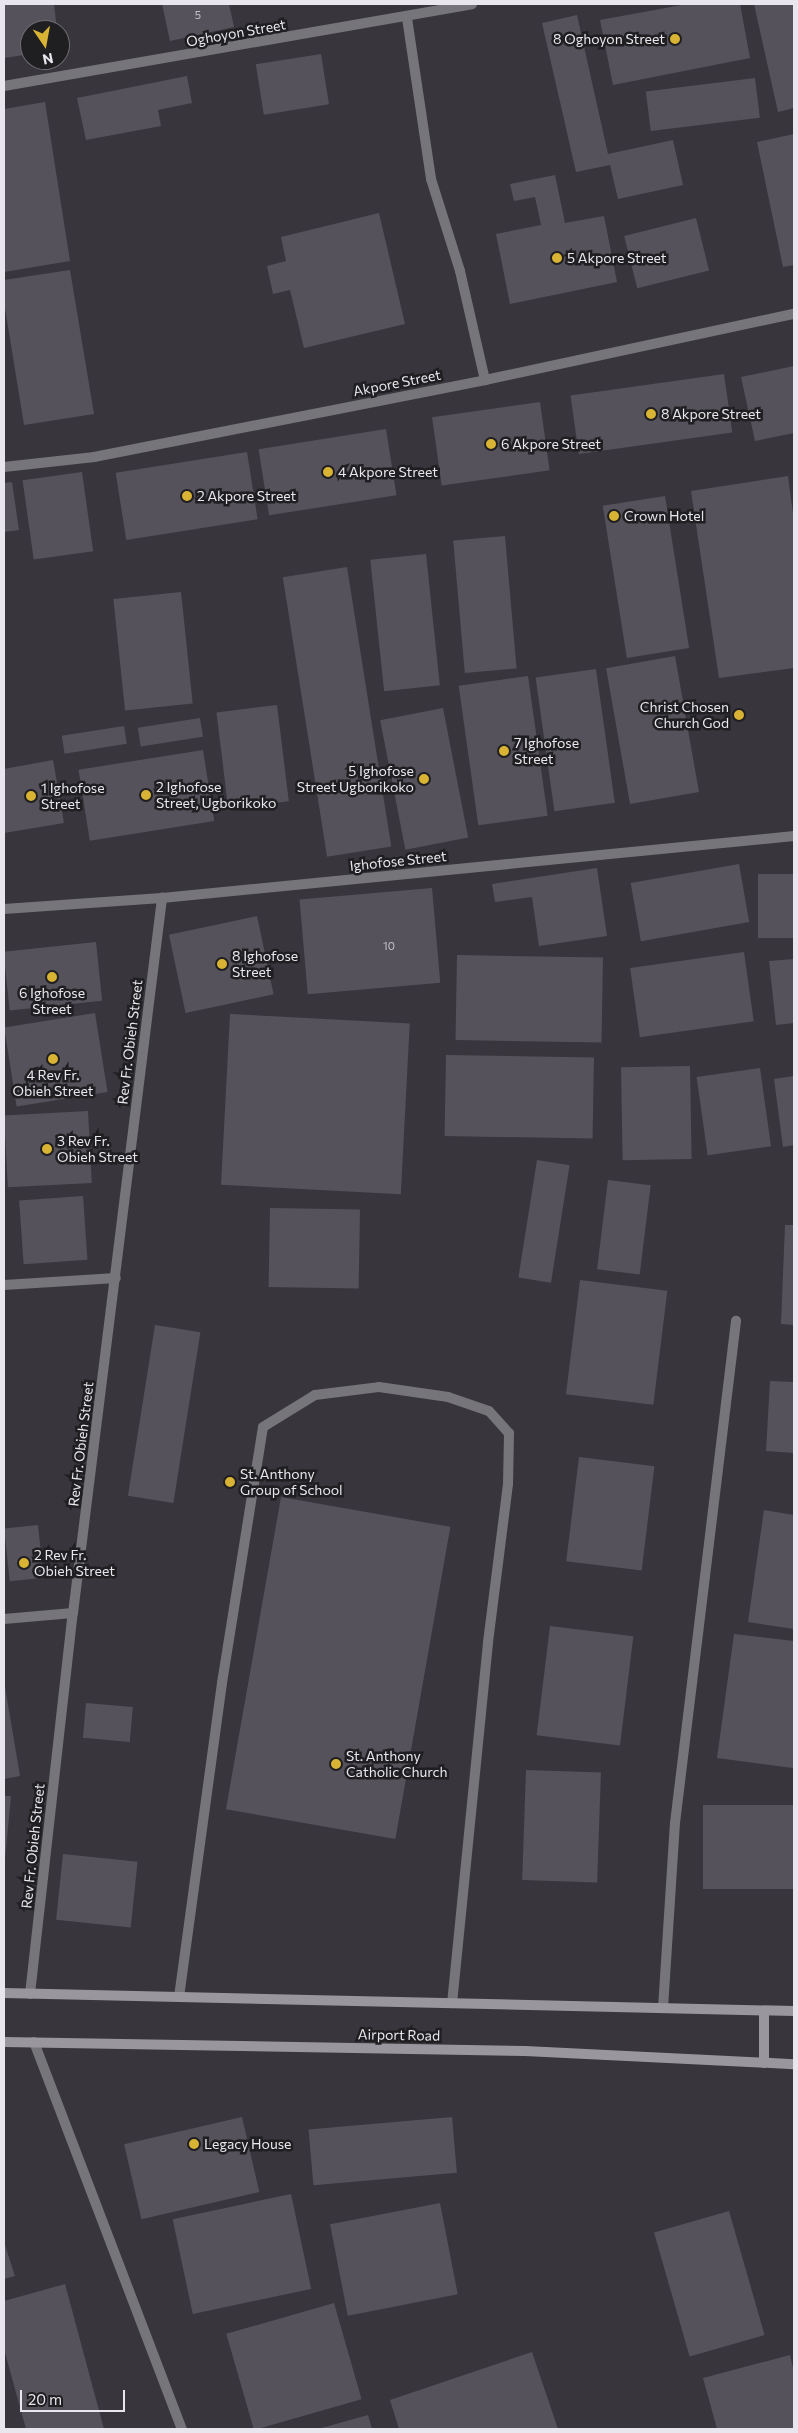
<!DOCTYPE html>
<html>
<head>
<meta charset="utf-8">
<style>
	body { margin:0 }
	#map { position:relative; width:798px; height:2433px; overflow:hidden; background:#38353d; font-family:Commissioner,sans-serif }
	div>[style] { position:absolute }
	[style*='--x'] { left:calc(var(--x)*1px); top:calc(var(--y)*1px); width:calc(var(--w)*1px); rotate:calc(var(--a)*1deg) }
	.building>* { inset:0; background:#55525b; transform-origin:0 0 }
	.lane>* { height:10px; margin:-5px; padding:0 5px; transform-origin:5px; border-radius:5px; background:#767579 }
	.street>* { height:10px; margin:-5px; padding:0 5px; transform-origin:5px; border-radius:5px; background:#767579 }
	.secondary>* { height:10px; margin:-5px; padding:0 5px; transform-origin:5px; border-radius:5px; background:#99979d }
	.dots>* { width:14px; height:14px; translate:-50% -50%; box-sizing:border-box; border:2px solid #1f1e21; border-radius:50% }
	span { translate:-50% -50%; white-space:nowrap; text-align:center; line-height:1.15; -webkit-text-stroke:5px #1f1e21; paint-order:stroke }
	.number-label { font-size:11px; color:#c4c2c8 }
	.number-label span { -webkit-text-stroke-width:0 }
	.street-label { font-size:14px; color:#e9e7ed }
	.poi-label { font-size:14px; color:#e9e7ed }
	.right { translate:-100% -50%; text-align:right }
	.left { translate:0 -50%; text-align:left }
	.frame { position:absolute; inset:0; border:5px solid #e9e7ed; pointer-events:none }
	.north { position:absolute; left:20px; top:20px; width:50px; height:50px; box-sizing:border-box; background:#1f1e21; border:1px solid #706e73; border-radius:50%; rotate:168deg; font-size:14px; font-weight:700; line-height:20px; text-align:center; color:#e9e7ed }
	.north::after { content:''; display:block; margin:auto; width:18px; height:22px; background:#d9b334; clip-path:polygon(50% 0,100% 100%,50% 72%,0 100%) }
	.scale { position:absolute; left:20px; top:2390px; width:105px; height:22px; box-sizing:border-box; border:2px solid #e9e7ed; border-top:0; padding-left:6px; font-size:15px; line-height:18px; white-space:nowrap; color:#e9e7ed; -webkit-text-stroke:4px #1f1e21; paint-order:stroke }
</style>
</head>
<body>
<div id="map">
	<div class="building">
		<div style="clip-path:polygon(4px 4px,54px 4px,57px 30px,30px 30px,30px 54px,4px 58px)"></div>
		<div style="clip-path:polygon(162px 4px,229px 4px,234px 27px,170px 41px)"></div>
		<div style="clip-path:polygon(687px 4px,740px 4px,750px 58px,613px 85px,600px 20px)"></div>
		<div style="clip-path:polygon(754px 4px,794px 4px,794px 108px,778px 112px)"></div>
		<div style="clip-path:polygon(577px 15px,608px 154px,673px 140px,683px 185px,618px 199px,610px 165px,576px 172px,542px 23px)"></div>
		<div style="left:321px;top:54px;width:51px;height:66px;rotate:81deg"></div>
		<div style="clip-path:polygon(187px 76px,192px 103px,158px 110px,161px 126px,86px 140px,77px 98px)"></div>
		<div style="left:755px;top:78px;width:40px;height:110px;rotate:83deg"></div>
		<div style="clip-path:polygon(45px 102px,70px 261px,4px 272px,4px 109px)"></div>
		<div style="clip-path:polygon(794px 134px,794px 265px,783px 267px,757px 142px)"></div>
		<div style="clip-path:polygon(555px 175px,565px 223px,604px 216px,617px 282px,510px 304px,496px 234px,541px 225px,535px 197px,514px 201px,510px 184px)"></div>
		<div style="clip-path:polygon(379px 213px,405px 324px,304px 348px,290px 290px,273px 294px,267px 266px,286px 261px,281px 237px)"></div>
		<div style="left:696px;top:218px;width:54px;height:74px;rotate:76deg"></div>
		<div style="clip-path:polygon(70px 270px,94px 414px,24px 425px,4px 302px,4px 280px)"></div>
		<div style="clip-path:polygon(794px 366px,794px 433px,755px 441px,741px 377px)"></div>
		<div style="left:724px;top:374px;width:59px;height:155px;rotate:82deg"></div>
		<div style="left:540px;top:402px;width:69px;height:109px;rotate:82deg"></div>
		<div style="left:386px;top:429px;width:67px;height:129px;rotate:81deg"></div>
		<div style="left:247px;top:452px;width:68px;height:133px;rotate:81deg"></div>
		<div style="left:82px;top:472px;width:80px;height:60px;rotate:82deg"></div>
		<div style="clip-path:polygon(788px 476px,794px 521px,794px 668px,719px 678px,691px 491px)"></div>
		<div style="clip-path:polygon(12px 482px,19px 530px,4px 532px,4px 483px)"></div>
		<div style="left:665px;top:496px;width:154px;height:63px;rotate:81deg"></div>
		<div style="left:505px;top:536px;width:133px;height:52px;rotate:85deg"></div>
		<div style="left:426px;top:554px;width:132px;height:56px;rotate:84deg"></div>
		<div style="left:347px;top:567px;width:283px;height:65px;rotate:81deg"></div>
		<div style="left:181px;top:592px;width:112px;height:68px;rotate:84deg"></div>
		<div style="left:675px;top:656px;width:138px;height:70px;rotate:80deg"></div>
		<div style="left:596px;top:669px;width:135px;height:61px;rotate:82deg"></div>
		<div style="left:528px;top:676px;width:141px;height:70px;rotate:82deg"></div>
		<div style="left:277px;top:705px;width:97px;height:61px;rotate:83deg"></div>
		<div style="left:443px;top:708px;width:132px;height:64px;rotate:79deg"></div>
		<div style="left:200px;top:718px;width:19px;height:63px;rotate:81deg"></div>
		<div style="left:124px;top:726px;width:18px;height:63px;rotate:81deg"></div>
		<div style="left:203px;top:750px;width:72px;height:126px;rotate:81deg"></div>
		<div style="clip-path:polygon(53px 760px,64px 823px,4px 833px,4px 769px)"></div>
		<div style="left:739px;top:864px;width:59px;height:110px;rotate:80deg"></div>
		<div style="clip-path:polygon(597px 868px,607px 936px,539px 946px,532px 897px,495px 902px,492px 884px)"></div>
		<div style="left:794px;top:874px;width:64px;height:36px;rotate:90deg"></div>
		<div style="left:432px;top:888px;width:95px;height:133px;rotate:85deg"></div>
		<div style="left:257px;top:916px;width:80px;height:90px;rotate:78deg"></div>
		<div style="left:96px;top:942px;width:59px;height:93px;rotate:84deg"></div>
		<div style="left:744px;top:952px;width:70px;height:115px;rotate:82deg"></div>
		<div style="left:457px;top:955px;width:146px;height:85px;rotate:1deg"></div>
		<div style="clip-path:polygon(794px 959px,794px 1023px,776px 1025px,769px 961px)"></div>
		<div style="left:95px;top:1013px;width:80px;height:92px;rotate:81deg"></div>
		<div style="left:230px;top:1014px;width:180px;height:171px;rotate:3deg"></div>
		<div style="left:446px;top:1055px;width:148px;height:81px;rotate:1deg"></div>
		<div style="left:690px;top:1066px;width:93px;height:69px;rotate:89deg"></div>
		<div style="left:760px;top:1068px;width:79px;height:64px;rotate:82deg"></div>
		<div style="clip-path:polygon(794px 1076px,794px 1145px,783px 1147px,774px 1079px)"></div>
		<div style="left:88px;top:1111px;width:72px;height:84px;rotate:87deg"></div>
		<div style="left:537px;top:1160px;width:33px;height:119px;rotate:9deg"></div>
		<div style="left:608px;top:1180px;width:43px;height:90px;rotate:7deg"></div>
		<div style="left:83px;top:1196px;width:64px;height:64px;rotate:86deg"></div>
		<div style="left:270px;top:1208px;width:90px;height:79px;rotate:1deg"></div>
		<div style="clip-path:polygon(785px 1225px,794px 1225px,794px 1325px,781px 1324px)"></div>
		<div style="left:580px;top:1280px;width:88px;height:115px;rotate:7deg"></div>
		<div style="left:155px;top:1325px;width:46px;height:173px;rotate:9deg"></div>
		<div style="clip-path:polygon(770px 1381px,794px 1382px,794px 1453px,766px 1451px)"></div>
		<div style="left:579px;top:1457px;width:76px;height:105px;rotate:7deg"></div>
		<div style="left:281px;top:1497px;width:172px;height:317px;rotate:10deg"></div>
		<div style="clip-path:polygon(764px 1510px,794px 1515px,794px 1629px,748px 1622px)"></div>
		<div style="left:38px;top:1525px;width:53px;height:34px;rotate:84deg"></div>
		<div style="left:550px;top:1626px;width:84px;height:110px;rotate:7deg"></div>
		<div style="clip-path:polygon(734px 1634px,794px 1641px,793px 1768px,717px 1758px)"></div>
		<div style="clip-path:polygon(5px 1687px,20px 1776px,4px 1779px,4px 1688px)"></div>
		<div style="left:86px;top:1703px;width:47px;height:35px;rotate:5deg"></div>
		<div style="left:526px;top:1770px;width:75px;height:110px;rotate:2deg"></div>
		<div style="clip-path:polygon(4px 1796px,11px 1796px,5px 1859px,4px 1859px)"></div>
		<div style="left:794px;top:1805px;width:84px;height:91px;rotate:90deg"></div>
		<div style="left:63px;top:1854px;width:75px;height:66px;rotate:6deg"></div>
		<div style="left:242px;top:2117px;width:77px;height:121px;rotate:77deg"></div>
		<div style="left:452px;top:2117px;width:56px;height:144px;rotate:85deg"></div>
		<div style="left:291px;top:2194px;width:97px;height:121px;rotate:78deg"></div>
		<div style="left:440px;top:2203px;width:93px;height:112px;rotate:79deg"></div>
		<div style="left:729px;top:2211px;width:129px;height:78px;rotate:74deg"></div>
		<div style="clip-path:polygon(4px 2242px,15px 2276px,4px 2279px)"></div>
		<div style="clip-path:polygon(65px 2284px,104px 2429px,26px 2429px,4px 2349px,4px 2301px)"></div>
		<div style="left:334px;top:2303px;width:100px;height:112px;rotate:74deg"></div>
		<div style="clip-path:polygon(532px 2352px,558px 2429px,399px 2429px,390px 2400px)"></div>
		<div style="clip-path:polygon(790px 2355px,794px 2372px,794px 2429px,717px 2429px,703px 2378px)"></div>
		<div style="clip-path:polygon(368px 2415px,372px 2429px,318px 2429px)"></div>
	</div>
	<div class="lane">
		<div style="--x:179;--y:1997;--w:317;--a:-82.2"></div>
		<div style="--x:222;--y:1683;--w:259;--a:-80.9"></div>
		<div style="--x:263;--y:1427;--w:61;--a:-31.6"></div>
		<div style="--x:315;--y:1395;--w:64;--a:-7.1"></div>
		<div style="--x:379;--y:1387;--w:70;--a:8.2"></div>
		<div style="--x:448;--y:1397;--w:43;--a:18.9"></div>
		<div style="--x:489;--y:1411;--w:30;--a:48"></div>
		<div style="--x:509;--y:1433;--w:51;--a:91.1"></div>
		<div style="--x:508;--y:1484;--w:160;--a:97.2"></div>
		<div style="--x:488;--y:1643;--w:362;--a:95.7"></div>
		<div style="--x:663;--y:2008;--w:185;--a:-86.3"></div>
		<div style="--x:675;--y:1823;--w:506;--a:-83.07"></div>
	</div>
	<div class="street">
		<div style="--x:407;--y:18;--w:163;--a:81.5"></div>
		<div style="--x:431;--y:179;--w:96;--a:72.5"></div>
		<div style="--x:460;--y:271;--w:112;--a:77.1"></div>
		<div style="--x:4;--y:86;--w:475;--a:-9.9"></div>
		<div style="--x:4;--y:467;--w:91;--a:-6.3"></div>
		<div style="--x:94;--y:457;--w:399;--a:-11.1"></div>
		<div style="--x:485;--y:380;--w:316;--a:-12.1"></div>
		<div style="--x:4;--y:909;--w:158;--a:-4"></div>
		<div style="--x:162;--y:898;--w:635;--a:-5.6"></div>
		<div style="--x:4;--y:1285;--w:112;--a:-3.6"></div>
		<div style="--x:4;--y:1619;--w:69;--a:-5"></div>
		<div style="--x:30;--y:1994;--w:383;--a:-83.6"></div>
		<div style="--x:73;--y:1613;--w:721;--a:-82.9"></div>
		<div style="--x:34;--y:2042;--w:414;--a:69.1"></div>
	</div>
	<div class="secondary">
		<div style="--x:4;--y:1993;--w:790;--a:1.31"></div>
		<div style="--x:764;--y:2011;--w:52;--a:90"></div>
		<div style="--x:4;--y:2042;--w:521;--a:0.99"></div>
		<div style="--x:525;--y:2051;--w:269;--a:2.8"></div>
	</div>
	<div class="dots">
		<div style="left:675px;top:39px;background:#d9b334"></div>
		<div style="left:557px;top:258px;background:#d9b334"></div>
		<div style="left:651px;top:414px;background:#d9b334"></div>
		<div style="left:491px;top:444px;background:#d9b334"></div>
		<div style="left:328px;top:472px;background:#d9b334"></div>
		<div style="left:187px;top:496px;background:#d9b334"></div>
		<div style="left:614px;top:516px;background:#d9b334"></div>
		<div style="left:739px;top:715px;background:#d9b334"></div>
		<div style="left:504px;top:751px;background:#d9b334"></div>
		<div style="left:424px;top:779px;background:#d9b334"></div>
		<div style="left:146px;top:795px;background:#d9b334"></div>
		<div style="left:31px;top:796px;background:#d9b334"></div>
		<div style="left:222px;top:964px;background:#d9b334"></div>
		<div style="left:52px;top:977px;background:#d9b334"></div>
		<div style="left:53px;top:1059px;background:#d9b334"></div>
		<div style="left:47px;top:1149px;background:#d9b334"></div>
		<div style="left:230px;top:1482px;background:#d9b334"></div>
		<div style="left:24px;top:1563px;background:#d9b334"></div>
		<div style="left:336px;top:1764px;background:#d9b334"></div>
		<div style="left:194px;top:2144px;background:#d9b334"></div>
	</div>
	<div class="number-label">
		<span style="left:198px;top:15px">5</span>
		<span style="left:389px;top:946px">10</span>
	</div>
	<div class="street-label">
		<span style="left:236px;top:33px;rotate:-10deg">Oghoyon Street</span>
		<span style="left:397px;top:383px;rotate:-11deg">Akpore Street</span>
		<span style="left:398px;top:861px;rotate:-6deg">Ighofose Street</span>
		<span style="left:130px;top:1042px;rotate:-83deg">Rev Fr. Obieh Street</span>
		<span style="left:81px;top:1444px;rotate:-83deg">Rev Fr. Obieh Street</span>
		<span style="left:33px;top:1846px;rotate:-84deg">Rev Fr. Obieh Street</span>
		<span style="left:399px;top:2035px;rotate:1deg">Airport Road</span>
	</div>
	<div class="poi-label">
		<span class="right" style="left:665px;top:39px">8 Oghoyon Street</span>
		<span class="left" style="left:567px;top:258px">5 Akpore Street</span>
		<span class="left" style="left:661px;top:414px">8 Akpore Street</span>
		<span class="left" style="left:501px;top:444px">6 Akpore Street</span>
		<span class="left" style="left:338px;top:472px">4 Akpore Street</span>
		<span class="left" style="left:197px;top:496px">2 Akpore Street</span>
		<span class="left" style="left:624px;top:516px">Crown Hotel</span>
		<span class="right" style="left:729px;top:715px">Christ Chosen<br>Church God</span>
		<span class="left" style="left:514px;top:751px">7 Ighofose<br>Street</span>
		<span class="right" style="left:414px;top:779px">5 Ighofose<br>Street Ugborikoko</span>
		<span class="left" style="left:156px;top:795px">2 Ighofose<br>Street, Ugborikoko</span>
		<span class="left" style="left:41px;top:796px">1 Ighofose<br>Street</span>
		<span class="left" style="left:232px;top:964px">8 Ighofose<br>Street</span>
		<span style="left:52px;top:1001px">6 Ighofose<br>Street</span>
		<span style="left:53px;top:1083px">4 Rev Fr.<br>Obieh Street</span>
		<span class="left" style="left:57px;top:1149px">3 Rev Fr.<br>Obieh Street</span>
		<span class="left" style="left:240px;top:1482px">St. Anthony<br>Group of School</span>
		<span class="left" style="left:34px;top:1563px">2 Rev Fr.<br>Obieh Street</span>
		<span class="left" style="left:346px;top:1764px">St. Anthony<br>Catholic Church</span>
		<span class="left" style="left:204px;top:2144px">Legacy House</span>
	</div>
	<div class="frame"></div>
	<div class="north">N</div>
	<div class="scale">20 m</div>
</div>
</body>
</html>
